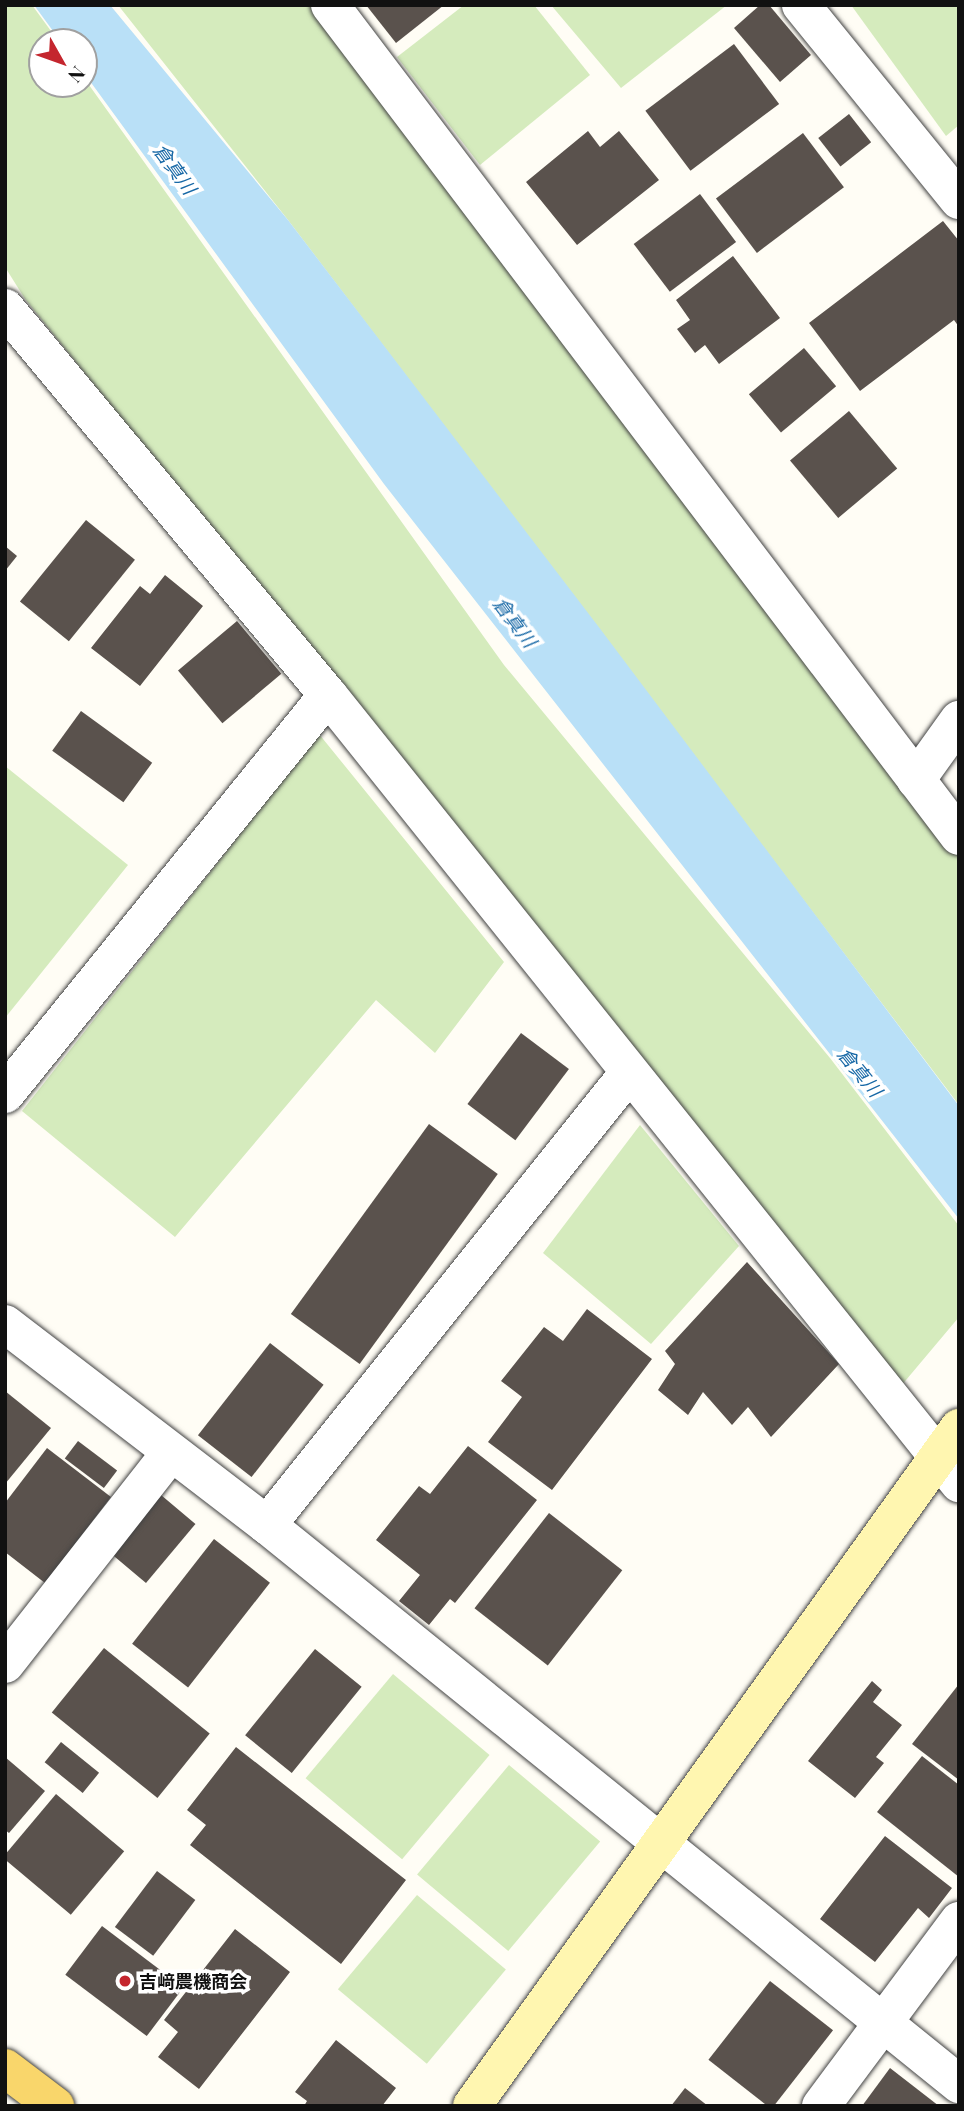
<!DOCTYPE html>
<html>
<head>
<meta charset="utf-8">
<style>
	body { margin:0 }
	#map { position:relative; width:964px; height:2111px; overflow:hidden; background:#fffdf5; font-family:"Playfair Display","Noto Sans JP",serif }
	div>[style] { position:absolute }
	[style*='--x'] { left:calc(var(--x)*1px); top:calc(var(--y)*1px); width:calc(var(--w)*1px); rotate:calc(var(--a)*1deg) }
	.green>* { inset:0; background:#d5ebbd; transform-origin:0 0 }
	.water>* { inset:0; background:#b9e0f7 }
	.building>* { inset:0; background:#5a524d; transform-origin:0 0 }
	.roads { filter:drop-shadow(0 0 2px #444) drop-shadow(0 0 2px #444) }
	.street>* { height:38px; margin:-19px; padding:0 19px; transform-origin:19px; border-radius:19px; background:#fff }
	.secondary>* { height:38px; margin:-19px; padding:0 19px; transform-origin:19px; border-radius:19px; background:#fff6b0 }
	.primary>* { height:38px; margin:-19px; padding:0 19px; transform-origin:19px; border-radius:19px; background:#f9d66b }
	.dots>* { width:19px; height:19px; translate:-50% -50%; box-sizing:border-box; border:4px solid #fff; border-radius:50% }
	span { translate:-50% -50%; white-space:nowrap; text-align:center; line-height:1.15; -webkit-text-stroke:7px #fff; paint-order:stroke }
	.poi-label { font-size:18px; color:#111; font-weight:700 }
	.left { translate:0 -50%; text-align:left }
	.water-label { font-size:19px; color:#1768a6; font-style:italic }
	.frame { position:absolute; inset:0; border:7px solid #111; pointer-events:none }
	.north { position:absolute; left:28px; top:28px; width:70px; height:70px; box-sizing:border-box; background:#fff; border:2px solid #a0a0a0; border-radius:50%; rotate:130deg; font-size:19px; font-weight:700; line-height:28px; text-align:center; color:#111 }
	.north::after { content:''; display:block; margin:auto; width:24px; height:32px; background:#c4262e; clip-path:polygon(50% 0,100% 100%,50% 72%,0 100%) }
</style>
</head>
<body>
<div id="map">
	<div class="green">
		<div style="clip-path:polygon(5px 5px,32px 5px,59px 42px,42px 42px,42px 84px,84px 84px,84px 78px,504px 665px,830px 1058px,959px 1226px,959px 1317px,901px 1386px,25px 299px,5px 267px)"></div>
		<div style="clip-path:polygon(118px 5px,330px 5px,959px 844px,959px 1105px,288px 220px)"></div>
		<div style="clip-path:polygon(464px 5px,534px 5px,590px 75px,480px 165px,397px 57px)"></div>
		<div style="clip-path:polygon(551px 5px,727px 5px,621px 88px)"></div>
		<div style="clip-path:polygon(851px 5px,959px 5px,959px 125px,946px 136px)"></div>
		<div style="clip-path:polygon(319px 734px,504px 962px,435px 1053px,376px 1000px,175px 1237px,22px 1111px)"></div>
		<div style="clip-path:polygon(5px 766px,128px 865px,5px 1018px)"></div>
		<div style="clip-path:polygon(640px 1125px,739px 1246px,651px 1344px,543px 1253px)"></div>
		<div style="left:393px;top:1674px;width:126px;height:136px;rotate:40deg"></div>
		<div style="left:509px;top:1765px;width:119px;height:143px;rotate:40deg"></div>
		<div style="left:417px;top:1895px;width:116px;height:123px;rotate:40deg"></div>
	</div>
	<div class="water">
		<div style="clip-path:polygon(34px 5px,110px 5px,288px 220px,598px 626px,959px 1106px,959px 1219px,384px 484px,84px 73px,84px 42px,61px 42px)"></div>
	</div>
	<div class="building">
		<div style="clip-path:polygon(366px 5px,444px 5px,396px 43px)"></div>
		<div style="clip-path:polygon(760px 5px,769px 5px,811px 55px,780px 82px,734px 28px)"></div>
		<div style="left:734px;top:44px;width:75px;height:111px;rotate:53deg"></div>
		<div style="left:849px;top:114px;width:36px;height:39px;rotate:52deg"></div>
		<div style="clip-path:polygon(588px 131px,600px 147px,619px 131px,659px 180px,577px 245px,526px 182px)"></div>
		<div style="left:803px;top:133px;width:68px;height:109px;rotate:53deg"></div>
		<div style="left:700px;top:194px;width:60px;height:83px;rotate:53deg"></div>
		<div style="clip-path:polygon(943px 221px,959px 241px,959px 327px,954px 320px,860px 391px,809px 323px)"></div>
		<div style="clip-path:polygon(733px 256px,780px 318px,719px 364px,705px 345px,695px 353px,677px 329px,690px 320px,676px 300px)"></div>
		<div style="left:804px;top:348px;width:50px;height:72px;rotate:50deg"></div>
		<div style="left:849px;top:411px;width:75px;height:77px;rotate:50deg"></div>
		<div style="left:86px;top:520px;width:63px;height:105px;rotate:39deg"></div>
		<div style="clip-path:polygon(5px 546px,17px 556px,5px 571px)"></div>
		<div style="clip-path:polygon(165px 575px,203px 606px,140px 686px,91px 648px,140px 586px,150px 594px)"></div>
		<div style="left:237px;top:621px;width:69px;height:77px;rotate:50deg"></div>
		<div style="left:81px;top:711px;width:88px;height:49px;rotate:36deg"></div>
		<div style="left:521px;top:1033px;width:60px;height:89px;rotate:37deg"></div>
		<div style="left:429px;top:1124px;width:85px;height:235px;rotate:36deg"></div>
		<div style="clip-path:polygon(747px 1262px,839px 1364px,771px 1437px,748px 1407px,732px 1425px,703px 1392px,688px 1415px,658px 1390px,675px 1364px,665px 1351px)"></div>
		<div style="clip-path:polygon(587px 1309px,652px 1359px,552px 1490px,488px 1442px,522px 1397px,501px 1381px,544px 1327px,563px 1341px)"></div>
		<div style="left:270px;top:1343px;width:68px;height:117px;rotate:38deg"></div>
		<div style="clip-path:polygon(5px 1391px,51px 1428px,5px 1484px)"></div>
		<div style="left:78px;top:1441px;width:49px;height:22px;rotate:37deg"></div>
		<div style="clip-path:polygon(468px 1446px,537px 1500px,455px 1603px,450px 1599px,429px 1625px,399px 1601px,420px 1575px,376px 1540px,419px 1486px,430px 1494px)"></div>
		<div style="clip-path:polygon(47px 1448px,111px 1497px,45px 1583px,5px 1552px,5px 1503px)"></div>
		<div style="left:161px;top:1495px;width:45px;height:77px;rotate:40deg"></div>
		<div style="left:549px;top:1513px;width:93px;height:121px;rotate:38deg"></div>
		<div style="left:214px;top:1539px;width:71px;height:133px;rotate:38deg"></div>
		<div style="left:104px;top:1648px;width:136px;height:83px;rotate:39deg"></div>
		<div style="left:315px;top:1649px;width:60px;height:111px;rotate:39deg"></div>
		<div style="clip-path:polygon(872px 1681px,882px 1690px,873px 1702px,902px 1725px,876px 1757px,884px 1763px,855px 1798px,808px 1761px)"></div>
		<div style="clip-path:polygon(959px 1684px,959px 1780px,912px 1744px)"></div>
		<div style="left:61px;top:1742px;width:49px;height:26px;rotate:39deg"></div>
		<div style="clip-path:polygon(236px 1747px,406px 1880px,341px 1964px,190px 1845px,206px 1825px,187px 1810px)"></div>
		<div style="clip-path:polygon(922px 1756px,959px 1785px,959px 1877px,877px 1812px)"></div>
		<div style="clip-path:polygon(5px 1757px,45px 1791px,9px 1833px,5px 1830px)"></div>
		<div style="left:56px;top:1794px;width:89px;height:83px;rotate:40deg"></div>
		<div style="clip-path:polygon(885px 1836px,952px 1888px,929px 1918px,918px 1908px,875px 1962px,820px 1919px)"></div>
		<div style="left:157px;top:1871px;width:48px;height:70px;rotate:37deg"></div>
		<div style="left:102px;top:1926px;width:102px;height:61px;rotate:37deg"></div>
		<div style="clip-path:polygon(235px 1929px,290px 1972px,199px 2089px,158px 2057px,178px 2032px,164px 2020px)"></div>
		<div style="left:770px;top:1981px;width:80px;height:100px;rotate:38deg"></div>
		<div style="clip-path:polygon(336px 2040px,396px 2088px,382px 2106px,304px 2106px,307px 2101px,295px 2092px)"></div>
		<div style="clip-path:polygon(890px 2068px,939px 2106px,862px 2106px)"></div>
		<div style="clip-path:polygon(685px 2088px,708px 2106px,671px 2106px)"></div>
	</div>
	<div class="roads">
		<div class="street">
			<div style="--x:330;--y:5;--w:1042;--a:52.88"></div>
			<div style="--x:801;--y:5;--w:251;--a:51"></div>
			<div style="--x:5;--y:308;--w:504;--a:50.15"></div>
			<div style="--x:328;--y:695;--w:1010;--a:51.31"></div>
			<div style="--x:916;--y:780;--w:74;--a:-54.4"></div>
			<div style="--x:5;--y:1094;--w:513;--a:-51.01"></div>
			<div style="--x:5;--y:1324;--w:330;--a:37.5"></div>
			<div style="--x:267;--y:1525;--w:890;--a:38.93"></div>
			<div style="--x:267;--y:1525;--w:578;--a:-51.32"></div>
			<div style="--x:5;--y:1664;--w:269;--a:-51.9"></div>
			<div style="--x:821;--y:2106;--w:231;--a:-53.3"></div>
		</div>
		<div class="secondary">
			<div style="--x:472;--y:2106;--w:835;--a:-54.31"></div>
		</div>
		<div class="primary">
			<div style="--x:5;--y:2068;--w:63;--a:37.2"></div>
		</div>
	</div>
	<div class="dots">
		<div style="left:125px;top:1981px;background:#c4262e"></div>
	</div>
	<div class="poi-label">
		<span class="left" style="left:139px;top:1981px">吉﨑農機商会</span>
	</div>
	<div class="water-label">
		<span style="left:175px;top:169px;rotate:54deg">倉真川</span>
		<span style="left:515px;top:622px;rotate:53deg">倉真川</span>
		<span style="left:860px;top:1072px;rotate:51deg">倉真川</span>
	</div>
	<div class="frame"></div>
	<div class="north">N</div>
</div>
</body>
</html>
